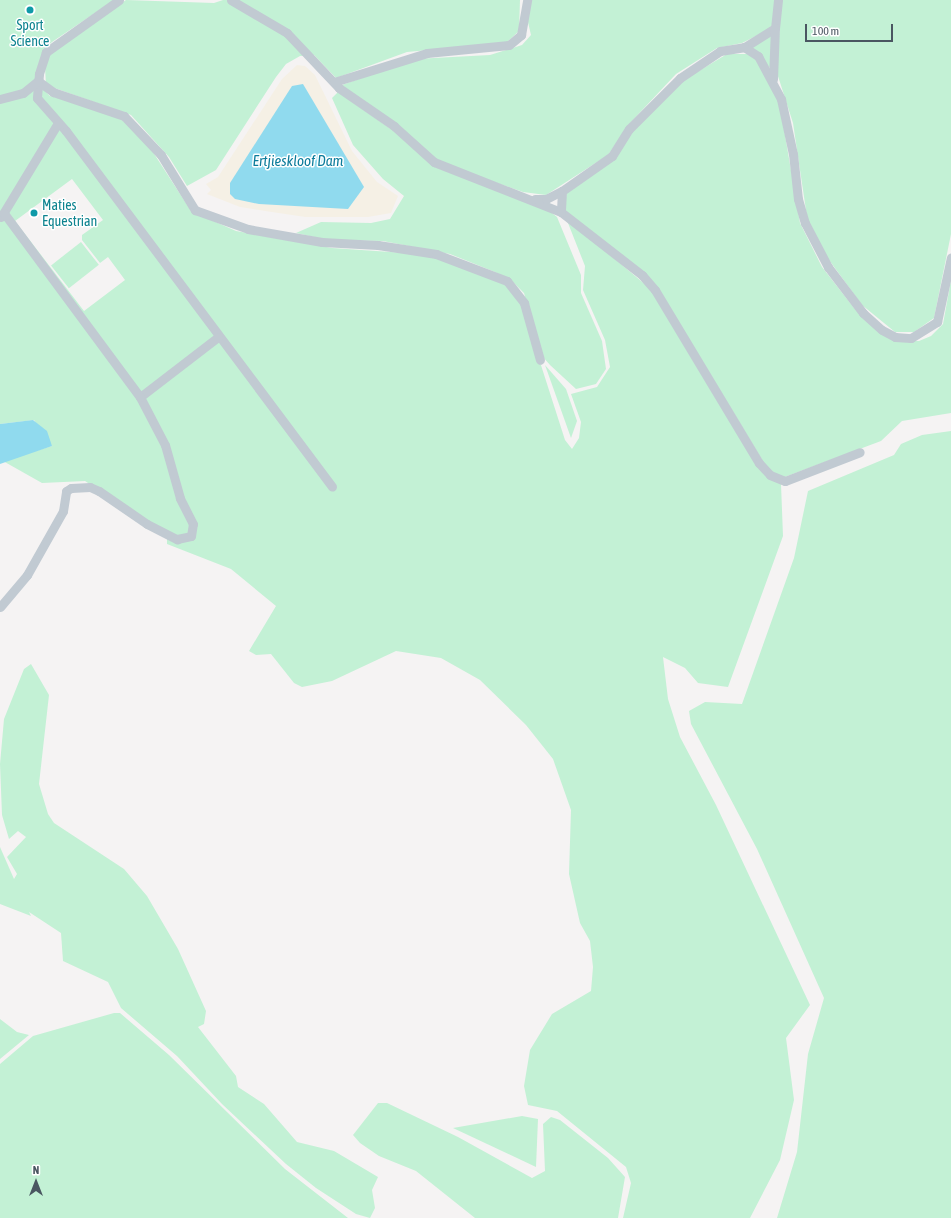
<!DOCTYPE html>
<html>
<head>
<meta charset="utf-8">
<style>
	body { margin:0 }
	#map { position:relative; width:951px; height:1218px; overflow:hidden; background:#f5f3f3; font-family:"Asap Condensed",sans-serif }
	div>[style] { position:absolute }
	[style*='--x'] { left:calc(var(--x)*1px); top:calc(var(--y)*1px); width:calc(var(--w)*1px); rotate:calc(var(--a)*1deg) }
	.green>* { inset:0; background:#c3f1d5; transform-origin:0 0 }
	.sand>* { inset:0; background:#f5f0e5 }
	.water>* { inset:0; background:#90daee }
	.minor>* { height:9px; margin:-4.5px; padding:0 4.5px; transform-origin:4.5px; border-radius:4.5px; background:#c1cad2 }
	.dots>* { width:11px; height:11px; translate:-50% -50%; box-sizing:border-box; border:2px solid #fff; border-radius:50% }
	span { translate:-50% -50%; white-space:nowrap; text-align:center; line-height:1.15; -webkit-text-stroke:3px #fff; paint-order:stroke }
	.culture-label { font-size:14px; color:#0d838f }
	.left { translate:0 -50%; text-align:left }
	.water-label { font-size:15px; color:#0c7c9b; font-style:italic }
	.north { position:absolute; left:16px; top:1162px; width:40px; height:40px; -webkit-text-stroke:3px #fff; paint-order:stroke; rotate:0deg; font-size:11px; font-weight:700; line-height:16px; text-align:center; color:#4a5661 }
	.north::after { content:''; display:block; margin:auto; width:14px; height:18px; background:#4a5661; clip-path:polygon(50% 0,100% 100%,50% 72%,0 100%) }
	.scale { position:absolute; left:805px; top:24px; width:88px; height:18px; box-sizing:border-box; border:2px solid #4a5661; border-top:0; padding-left:5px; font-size:12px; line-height:14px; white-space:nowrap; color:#4a5661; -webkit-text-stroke:3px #fff; paint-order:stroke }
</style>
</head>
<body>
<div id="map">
	<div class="green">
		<div style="clip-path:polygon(evenodd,0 0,114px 0,52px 42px,46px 47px,35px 81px,50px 96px,106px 110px,140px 132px,191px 211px,236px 231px,332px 248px,420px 254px,448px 261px,498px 279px,513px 291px,523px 309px,565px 440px,572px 449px,579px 438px,581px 422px,571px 394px,597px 387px,610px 367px,605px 340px,583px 290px,585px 266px,566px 218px,653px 291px,760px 469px,781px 484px,783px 536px,728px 687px,698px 683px,685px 668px,663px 657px,668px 699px,680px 737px,716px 805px,810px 1005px,786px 1038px,794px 1100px,780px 1160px,750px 1218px,623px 1218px,631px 1183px,626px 1167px,557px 1111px,528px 1105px,524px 1086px,530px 1050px,552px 1014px,591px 991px,593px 967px,590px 941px,580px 923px,569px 874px,571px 810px,553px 759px,526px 725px,480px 680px,441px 658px,396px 651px,332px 681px,302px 687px,294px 683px,271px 654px,256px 655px,249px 651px,276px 606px,231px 569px,167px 544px,167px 534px,85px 481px,42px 483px,3px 461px,52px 446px,34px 420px,0 424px,0 0,72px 179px,103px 220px,82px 235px,82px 240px,100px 263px,108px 257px,125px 280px,84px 311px,15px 221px,72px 179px)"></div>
		<div style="clip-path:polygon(126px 0,214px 3px,223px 0,520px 0,519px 31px,506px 43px,407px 52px,336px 78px,314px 55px,300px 56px,286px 64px,276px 77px,216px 170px,187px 186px,169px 157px,131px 115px,46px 85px,45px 67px,50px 52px)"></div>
		<div style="clip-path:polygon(531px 0,775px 0,773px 24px,768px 30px,742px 43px,717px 48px,676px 74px,631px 122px,608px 155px,546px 195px,523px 192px,440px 163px,342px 85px,415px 59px,490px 55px,522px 45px,531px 35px,527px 18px)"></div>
		<div style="clip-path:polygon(781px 0,951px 0,951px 234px,934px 318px,914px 332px,895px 332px,862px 305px,821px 249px,807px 217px,793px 123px,777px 73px)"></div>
		<div style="clip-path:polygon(773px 34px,771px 69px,750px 46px)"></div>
		<div style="clip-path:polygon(727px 54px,749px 54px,756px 60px,779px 100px,800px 223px,822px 267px,854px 308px,897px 341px,919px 341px,931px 336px,943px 324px,951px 280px,951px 413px,902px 421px,881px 441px,782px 478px,767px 468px,658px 288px,564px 211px,567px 191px,593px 172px,679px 83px)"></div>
		<div style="clip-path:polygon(338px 92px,395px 132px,435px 167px,547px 209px,557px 217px,581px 275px,581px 293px,602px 341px,606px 369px,596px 384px,576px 389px,550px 365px,542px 356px,524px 293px,512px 281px,495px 272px,450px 254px,383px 241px,328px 240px,296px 233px,321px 222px,371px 223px,390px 219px,404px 196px,383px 179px,353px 145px,332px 98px)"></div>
		<div style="left:81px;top:242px;width:29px;height:38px;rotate:52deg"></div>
		<div style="clip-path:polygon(545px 365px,566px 389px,577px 421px,571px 438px)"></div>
		<div style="clip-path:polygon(951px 431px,951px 1218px,777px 1218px,797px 1152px,808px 1054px,824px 998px,757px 849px,691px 724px,689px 711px,705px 702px,742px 704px,794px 558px,808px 491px,894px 455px,901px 444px,922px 435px)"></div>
		<div style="clip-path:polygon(31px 664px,49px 695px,39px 784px,48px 814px,54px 823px,124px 869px,147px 896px,178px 949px,206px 1011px,204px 1024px,198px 1027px,236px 1076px,238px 1087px,264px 1104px,297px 1142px,334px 1151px,378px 1177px,372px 1190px,375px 1208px,370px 1218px,356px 1214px,316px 1188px,286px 1164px,222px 1104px,177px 1056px,121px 1008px,108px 982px,63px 961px,61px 933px,29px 912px,31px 916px,0 904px,0 847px,14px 879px,17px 874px,7px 857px,26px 837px,18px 831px,9px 839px,2px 815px,0 764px,4px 719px,24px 669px)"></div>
		<div style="clip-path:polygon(114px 1013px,120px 1013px,169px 1055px,285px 1169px,348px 1218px,0 1218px,0 1064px,33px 1036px)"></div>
		<div style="clip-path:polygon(0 1019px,17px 1032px,29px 1035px,0 1059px)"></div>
		<div style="clip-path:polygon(378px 1103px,387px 1103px,458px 1137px,532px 1178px,545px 1171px,543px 1124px,551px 1117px,560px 1120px,608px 1158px,625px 1177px,618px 1218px,475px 1218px,416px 1171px,379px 1156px,360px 1143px,353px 1135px)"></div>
		<div style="clip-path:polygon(522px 1116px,538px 1119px,536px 1167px,453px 1128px)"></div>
	</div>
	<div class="sand">
		<div style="clip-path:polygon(297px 65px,305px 66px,315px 75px,352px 151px,377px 182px,398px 196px,391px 213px,368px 217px,305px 217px,240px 207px,207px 194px,211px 190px,206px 184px,218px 177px,282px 79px)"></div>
	</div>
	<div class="water">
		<div style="clip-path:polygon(303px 84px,364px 187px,348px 209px,259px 204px,235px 199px,230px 194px,230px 183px,292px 86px)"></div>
		<div style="clip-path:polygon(33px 420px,47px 431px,52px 446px,0 464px,0 424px)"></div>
	</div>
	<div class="minor">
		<div style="--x:119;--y:0;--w:90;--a:144.5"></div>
		<div style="--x:46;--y:52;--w:23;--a:108"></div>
		<div style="--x:39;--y:74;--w:24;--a:95"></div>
		<div style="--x:37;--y:98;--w:44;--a:48.7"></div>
		<div style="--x:66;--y:131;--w:444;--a:53.2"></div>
		<div style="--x:231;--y:0;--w:65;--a:30.5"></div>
		<div style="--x:287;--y:33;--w:76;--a:46.6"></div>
		<div style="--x:339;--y:88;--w:67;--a:34.6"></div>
		<div style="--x:394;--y:126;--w:54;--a:42"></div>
		<div style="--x:434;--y:162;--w:136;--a:21.5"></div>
		<div style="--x:561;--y:212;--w:103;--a:37.9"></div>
		<div style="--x:642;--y:275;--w:20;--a:49"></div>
		<div style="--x:655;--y:290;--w:202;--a:59"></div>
		<div style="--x:759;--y:463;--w:16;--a:47"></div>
		<div style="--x:770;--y:475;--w:16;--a:22"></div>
		<div style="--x:785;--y:481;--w:80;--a:-21.1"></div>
		<div style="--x:778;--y:0;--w:28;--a:96"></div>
		<div style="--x:775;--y:28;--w:36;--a:148"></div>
		<div style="--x:744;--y:47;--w:17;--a:33"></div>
		<div style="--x:758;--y:56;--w:49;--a:61.9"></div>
		<div style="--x:781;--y:99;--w:56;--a:77.7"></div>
		<div style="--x:793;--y:154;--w:45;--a:83.7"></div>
		<div style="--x:798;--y:199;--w:25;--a:74"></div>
		<div style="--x:805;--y:223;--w:50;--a:62.4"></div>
		<div style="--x:828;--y:267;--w:58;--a:52.7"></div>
		<div style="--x:863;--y:313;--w:25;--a:42"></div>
		<div style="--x:882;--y:330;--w:15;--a:28"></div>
		<div style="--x:895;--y:337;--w:16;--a:4"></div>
		<div style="--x:911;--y:338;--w:31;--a:-32"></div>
		<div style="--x:937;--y:322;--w:66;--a:-77.8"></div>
		<div style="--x:773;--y:79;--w:51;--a:-87.8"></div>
		<div style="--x:38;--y:81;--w:19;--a:36"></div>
		<div style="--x:53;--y:92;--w:75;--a:18.7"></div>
		<div style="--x:124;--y:116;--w:54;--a:46.5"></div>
		<div style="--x:161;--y:155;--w:65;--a:58.3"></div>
		<div style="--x:195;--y:210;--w:56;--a:19.7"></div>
		<div style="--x:248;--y:229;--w:75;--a:10"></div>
		<div style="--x:322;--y:242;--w:56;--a:3.1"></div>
		<div style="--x:378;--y:245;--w:59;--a:8.8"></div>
		<div style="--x:436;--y:254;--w:76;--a:20.8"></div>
		<div style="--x:507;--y:281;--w:28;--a:52"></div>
		<div style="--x:524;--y:303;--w:59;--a:74.3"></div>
		<div style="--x:334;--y:82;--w:97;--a:-17.3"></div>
		<div style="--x:427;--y:53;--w:82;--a:-5.6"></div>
		<div style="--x:509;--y:45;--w:16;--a:-40"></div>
		<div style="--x:521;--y:35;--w:36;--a:-80"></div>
		<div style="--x:0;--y:99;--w:24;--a:-15"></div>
		<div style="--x:23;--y:93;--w:19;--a:-39"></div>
		<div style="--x:562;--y:191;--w:61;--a:-35"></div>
		<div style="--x:612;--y:156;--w:32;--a:-58"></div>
		<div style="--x:629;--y:129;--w:72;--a:-45"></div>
		<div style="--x:680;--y:78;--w:48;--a:-34"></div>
		<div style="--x:720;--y:51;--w:24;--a:-9"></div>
		<div style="--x:535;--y:199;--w:11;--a:0"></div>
		<div style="--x:546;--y:199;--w:18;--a:-27"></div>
		<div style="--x:562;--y:191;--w:21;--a:93"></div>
		<div style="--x:1;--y:217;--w:110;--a:-58.8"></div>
		<div style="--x:140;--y:397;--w:98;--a:-37.6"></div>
		<div style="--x:0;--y:607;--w:42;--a:-49.8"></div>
		<div style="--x:27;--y:575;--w:73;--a:-60.6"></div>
		<div style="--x:63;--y:511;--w:20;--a:-81"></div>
		<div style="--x:66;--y:491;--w:6;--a:-31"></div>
		<div style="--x:71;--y:488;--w:19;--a:-3"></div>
		<div style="--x:90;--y:487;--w:10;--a:24"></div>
		<div style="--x:99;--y:491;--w:58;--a:34.5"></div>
		<div style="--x:147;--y:524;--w:34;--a:27"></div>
		<div style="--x:177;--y:539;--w:14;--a:-12"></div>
		<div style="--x:191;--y:536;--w:12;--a:-81"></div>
		<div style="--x:193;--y:524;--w:29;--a:-117"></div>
		<div style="--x:180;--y:498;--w:55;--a:-105.8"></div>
		<div style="--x:165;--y:445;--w:54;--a:-117.5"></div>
		<div style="--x:140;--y:397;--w:229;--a:-126.5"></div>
	</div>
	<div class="dots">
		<div style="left:30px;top:10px;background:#0f9aa8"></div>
		<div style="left:34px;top:213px;background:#0f9aa8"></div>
	</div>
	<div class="culture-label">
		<span style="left:30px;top:33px">Sport<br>Science</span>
		<span class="left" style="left:42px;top:213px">Maties<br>Equestrian</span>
	</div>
	<div class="water-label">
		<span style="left:298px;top:161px">Ertjieskloof Dam</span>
	</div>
	<div class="north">N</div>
	<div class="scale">100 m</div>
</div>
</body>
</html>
